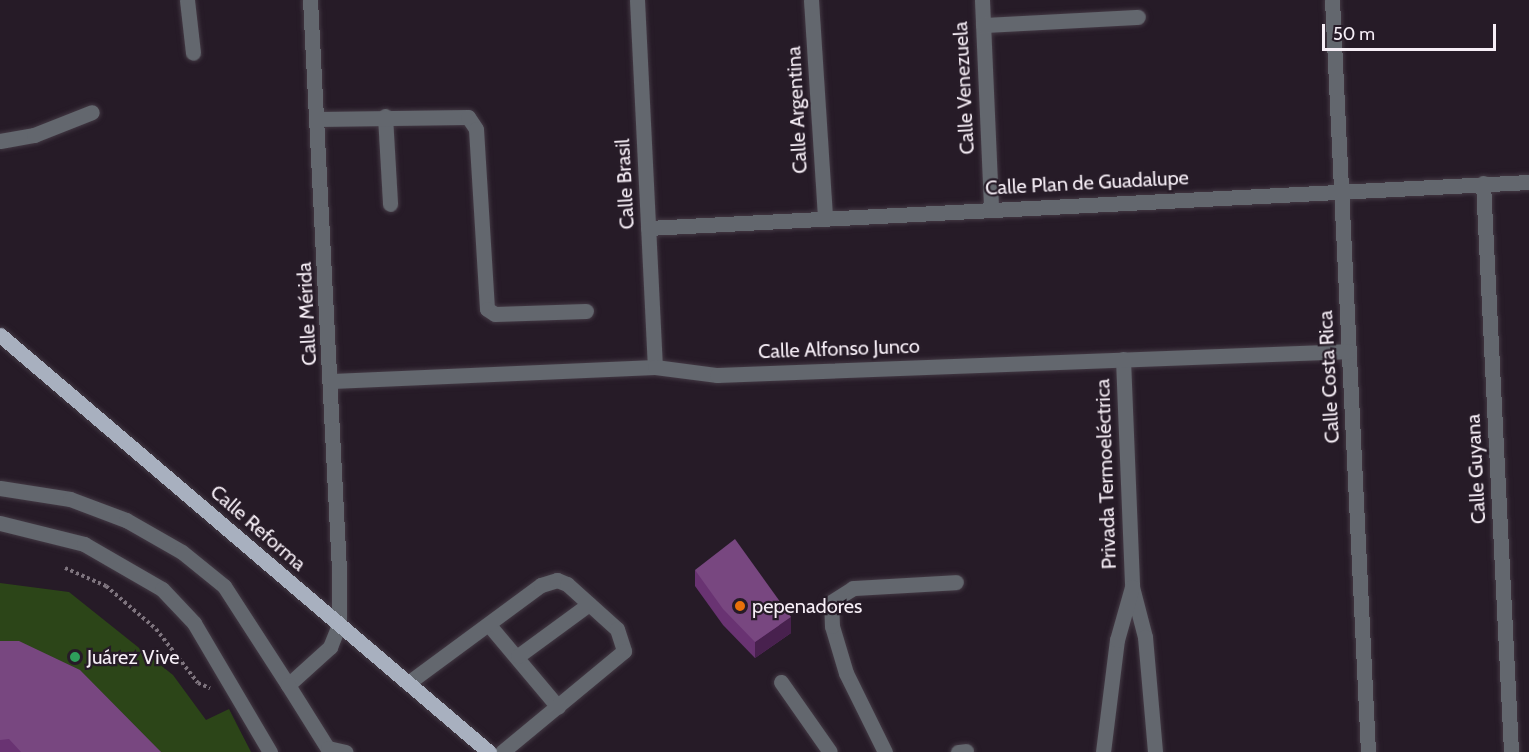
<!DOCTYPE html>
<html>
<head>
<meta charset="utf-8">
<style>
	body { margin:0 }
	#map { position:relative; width:1529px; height:752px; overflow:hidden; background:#261b27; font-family:Cabin,sans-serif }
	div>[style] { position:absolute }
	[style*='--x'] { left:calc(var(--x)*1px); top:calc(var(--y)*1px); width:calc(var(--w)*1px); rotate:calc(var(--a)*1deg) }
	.green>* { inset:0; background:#2c4518 }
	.path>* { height:4px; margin-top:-2px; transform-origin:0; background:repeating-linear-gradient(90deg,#7e747e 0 3px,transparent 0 6px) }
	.roads { filter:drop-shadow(0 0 2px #433944) drop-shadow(0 0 2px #433944) }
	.minor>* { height:15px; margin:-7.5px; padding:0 7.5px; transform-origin:7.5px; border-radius:7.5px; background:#63676e }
	.major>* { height:15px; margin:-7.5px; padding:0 7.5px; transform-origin:7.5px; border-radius:7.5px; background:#a8b0bf }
	.wall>* { inset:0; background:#693372 }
	.shaded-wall>* { inset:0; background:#48214e }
	.building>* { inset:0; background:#784780 }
	.dots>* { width:16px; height:16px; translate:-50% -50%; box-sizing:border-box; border:3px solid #261b27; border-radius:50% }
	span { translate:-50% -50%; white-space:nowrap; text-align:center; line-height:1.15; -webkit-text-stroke:4.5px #261b27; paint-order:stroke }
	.street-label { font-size:20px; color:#f6eef6 }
	.poi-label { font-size:20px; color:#f6eef6 }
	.left { translate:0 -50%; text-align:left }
	.scale { position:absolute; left:1322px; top:24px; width:174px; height:27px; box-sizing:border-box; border:3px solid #f6eef6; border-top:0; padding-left:8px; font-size:18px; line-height:21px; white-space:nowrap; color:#f6eef6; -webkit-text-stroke:4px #261b27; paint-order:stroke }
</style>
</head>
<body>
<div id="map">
	<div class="green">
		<div style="clip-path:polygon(0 583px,69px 592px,173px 675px,206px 720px,229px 709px,251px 752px,0 752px)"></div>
	</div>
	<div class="path">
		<div style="--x:65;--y:568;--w:45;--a:23.7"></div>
		<div style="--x:106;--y:586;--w:66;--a:40.7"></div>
		<div style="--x:156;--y:629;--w:68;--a:52.1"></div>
		<div style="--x:198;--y:683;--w:13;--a:23"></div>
	</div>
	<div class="roads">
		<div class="minor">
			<div style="--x:187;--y:0;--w:53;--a:83.5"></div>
			<div style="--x:637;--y:0;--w:367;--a:87.2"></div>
			<div style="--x:811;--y:0;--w:217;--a:86.3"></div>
			<div style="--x:982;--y:0;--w:209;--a:87.5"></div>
			<div style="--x:1332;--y:0;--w:753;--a:87.26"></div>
			<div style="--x:983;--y:25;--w:155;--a:-3"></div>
			<div style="--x:385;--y:116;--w:88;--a:86.7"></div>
			<div style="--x:317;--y:119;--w:151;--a:-0.8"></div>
			<div style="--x:468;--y:117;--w:14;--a:56"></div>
			<div style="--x:476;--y:129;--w:180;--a:86.5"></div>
			<div style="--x:487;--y:309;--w:9;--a:32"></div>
			<div style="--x:495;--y:314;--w:91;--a:-1.9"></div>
			<div style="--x:0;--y:141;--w:35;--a:-10"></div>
			<div style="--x:34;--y:135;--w:62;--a:-21.6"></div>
			<div style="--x:1483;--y:183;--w:570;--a:87.18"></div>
			<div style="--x:648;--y:228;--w:882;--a:-2.99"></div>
			<div style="--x:1123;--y:359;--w:228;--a:87.7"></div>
			<div style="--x:1132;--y:587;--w:52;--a:75.4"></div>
			<div style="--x:1145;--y:637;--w:115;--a:85"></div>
			<div style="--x:332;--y:381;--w:323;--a:-2.5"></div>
			<div style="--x:655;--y:367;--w:63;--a:7.4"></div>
			<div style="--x:717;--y:375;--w:632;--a:-2.17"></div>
			<div style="--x:0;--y:488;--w:71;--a:8.9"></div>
			<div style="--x:70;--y:499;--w:60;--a:20.6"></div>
			<div style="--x:126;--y:520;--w:64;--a:29.7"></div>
			<div style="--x:182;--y:552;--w:54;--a:39"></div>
			<div style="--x:224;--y:586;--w:118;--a:57.1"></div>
			<div style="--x:288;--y:685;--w:57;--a:-42.1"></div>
			<div style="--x:330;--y:647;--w:24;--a:-68"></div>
			<div style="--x:339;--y:625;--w:55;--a:-90"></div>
			<div style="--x:339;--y:570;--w:571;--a:-92.91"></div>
			<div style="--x:0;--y:523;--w:87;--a:14"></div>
			<div style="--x:84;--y:544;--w:90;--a:30"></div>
			<div style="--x:162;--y:589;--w:47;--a:46.7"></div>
			<div style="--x:194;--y:623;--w:150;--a:59.5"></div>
			<div style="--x:489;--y:625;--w:107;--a:49.9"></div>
			<div style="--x:518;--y:656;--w:88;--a:-36.2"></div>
			<div style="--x:781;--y:682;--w:85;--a:55"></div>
			<div style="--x:408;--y:683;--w:165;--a:-36.4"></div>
			<div style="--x:541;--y:585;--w:17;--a:-17"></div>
			<div style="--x:557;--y:580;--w:11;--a:22"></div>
			<div style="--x:567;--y:584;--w:67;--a:42"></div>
			<div style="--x:617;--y:629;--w:23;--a:72"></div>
			<div style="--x:624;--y:651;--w:158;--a:140.4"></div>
			<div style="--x:288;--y:685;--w:79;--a:57.9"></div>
			<div style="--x:328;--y:748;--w:18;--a:13"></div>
			<div style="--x:885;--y:752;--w:88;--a:-116.3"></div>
			<div style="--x:846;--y:673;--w:49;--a:-106.6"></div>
			<div style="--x:832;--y:626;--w:24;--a:-92"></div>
			<div style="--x:831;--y:602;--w:26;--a:-32"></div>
			<div style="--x:853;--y:588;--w:103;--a:-3.3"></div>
			<div style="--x:958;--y:752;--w:8;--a:-7"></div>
			<div style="--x:1103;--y:752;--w:113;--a:-82.9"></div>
			<div style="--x:1117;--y:640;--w:55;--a:-74.2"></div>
		</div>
		<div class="major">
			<div style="--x:0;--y:335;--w:643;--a:40.46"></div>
		</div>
	</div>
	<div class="wall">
		<div style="clip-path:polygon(695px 570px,791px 633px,755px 658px,723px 625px,695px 586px)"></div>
		<div style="clip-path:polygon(0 641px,161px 752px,0 752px)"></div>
	</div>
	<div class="shaded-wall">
		<div style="clip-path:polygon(791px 617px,791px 633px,755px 658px,755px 642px)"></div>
	</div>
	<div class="building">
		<div style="clip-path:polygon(735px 539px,791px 617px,755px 642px,723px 609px,695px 570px)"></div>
		<div style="clip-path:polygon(0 641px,19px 641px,80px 670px,161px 752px,21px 752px,9px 739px,0 740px)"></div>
	</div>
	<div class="dots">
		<div style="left:740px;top:606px;background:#e8710a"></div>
		<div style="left:75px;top:657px;background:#2e9e5b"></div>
	</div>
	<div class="street-label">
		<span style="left:964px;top:88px;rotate:-93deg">Calle Venezuela</span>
		<span style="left:797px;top:110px;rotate:-93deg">Calle Argentina</span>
		<span style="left:1087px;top:183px;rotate:-3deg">Calle Plan de Guadalupe</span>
		<span style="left:625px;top:184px;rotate:-93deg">Calle Brasil</span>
		<span style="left:307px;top:314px;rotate:-93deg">Calle Mérida</span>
		<span style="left:839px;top:349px;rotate:-2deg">Calle Alfonso Junco</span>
		<span style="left:1329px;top:377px;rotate:-93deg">Calle Costa Rica</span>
		<span style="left:1476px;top:469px;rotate:-93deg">Calle Guyana</span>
		<span style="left:1106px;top:474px;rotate:-92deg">Privada Termoeléctrica</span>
		<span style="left:258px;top:528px;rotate:41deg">Calle Reforma</span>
	</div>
	<div class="poi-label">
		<span class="left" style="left:752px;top:606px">pepenadores</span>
		<span class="left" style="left:87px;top:657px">Juárez Vive</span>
	</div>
	<div class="scale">50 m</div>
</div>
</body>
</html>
